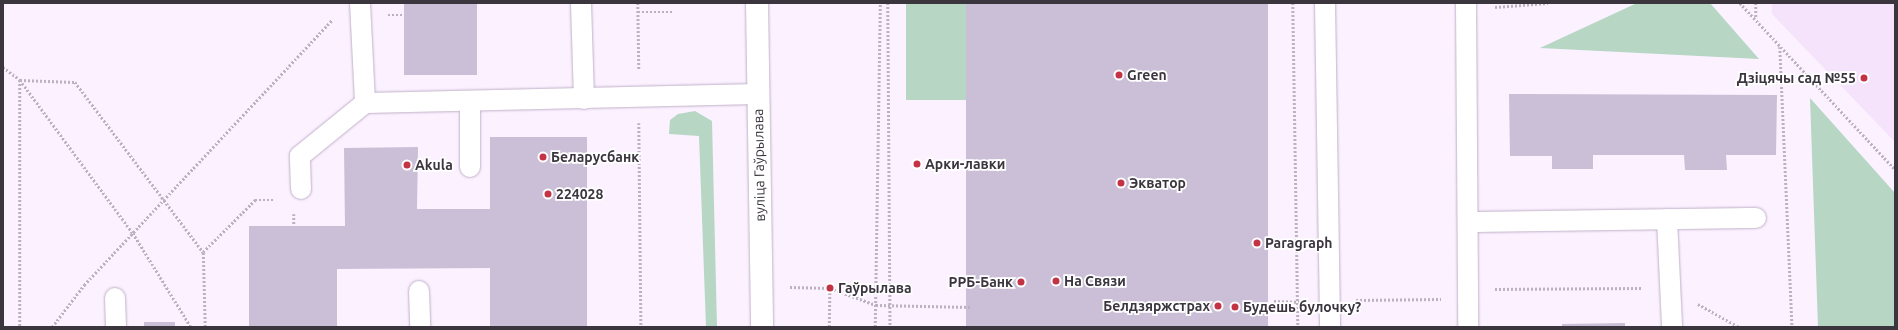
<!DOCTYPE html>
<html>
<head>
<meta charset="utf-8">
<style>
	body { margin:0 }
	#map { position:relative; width:1898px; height:330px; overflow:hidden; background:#fbf1ff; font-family:Ubuntu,sans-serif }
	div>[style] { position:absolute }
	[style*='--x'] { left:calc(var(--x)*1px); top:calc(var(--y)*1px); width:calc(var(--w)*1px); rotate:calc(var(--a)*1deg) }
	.built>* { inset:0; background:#f4e3fb }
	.green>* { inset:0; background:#b7d6c4; transform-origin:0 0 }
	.building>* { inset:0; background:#cbbfd7; transform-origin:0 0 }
	.path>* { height:2.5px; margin-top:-1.25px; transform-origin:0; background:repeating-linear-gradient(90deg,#bab2be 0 2px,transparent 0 4px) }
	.roads { filter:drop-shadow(0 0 1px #c1b1c8) drop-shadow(0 0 1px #c1b1c8) }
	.lane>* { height:20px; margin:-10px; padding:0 10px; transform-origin:10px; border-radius:10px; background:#fff }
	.primary>* { height:22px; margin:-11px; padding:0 11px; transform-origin:11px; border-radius:11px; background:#fff }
	.dots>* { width:11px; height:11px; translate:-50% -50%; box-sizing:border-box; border:2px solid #fff; border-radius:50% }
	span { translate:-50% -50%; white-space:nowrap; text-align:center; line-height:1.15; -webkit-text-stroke:3.5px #fff; paint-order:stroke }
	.poi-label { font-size:14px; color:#3b353e; font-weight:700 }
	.left { translate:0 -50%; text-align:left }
	.right { translate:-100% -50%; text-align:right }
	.street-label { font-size:14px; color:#3b353e }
	.frame { position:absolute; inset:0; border:4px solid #3b353e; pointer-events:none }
</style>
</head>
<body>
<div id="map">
	<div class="built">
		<div style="clip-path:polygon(1772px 3px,1895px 3px,1895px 142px,1772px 14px)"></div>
	</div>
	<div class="green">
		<div style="left:906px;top:3px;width:60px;height:97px"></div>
		<div style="clip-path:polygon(1637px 3px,1710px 3px,1759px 59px,1540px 48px)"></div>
		<div style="clip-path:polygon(1810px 98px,1895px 193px,1895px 327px,1818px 327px)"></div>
		<div style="clip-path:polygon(695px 111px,712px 121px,717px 327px,706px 327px,699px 136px,669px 134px,670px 120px,678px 114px)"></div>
	</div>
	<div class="building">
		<div style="left:404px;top:3px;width:73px;height:72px"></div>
		<div style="left:966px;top:3px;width:302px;height:324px"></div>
		<div style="clip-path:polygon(1509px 94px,1777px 95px,1776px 155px,1726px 155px,1727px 170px,1685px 170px,1684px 155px,1593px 155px,1593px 169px,1552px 169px,1552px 156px,1510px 156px)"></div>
		<div style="clip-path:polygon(490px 137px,587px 137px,587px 327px,490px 327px,490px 268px,337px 269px,337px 327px,249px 327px,249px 226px,345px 226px,344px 148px,418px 147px,417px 209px,490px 209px)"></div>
		<div style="left:144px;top:322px;width:31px;height:5px"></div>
		<div style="clip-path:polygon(1625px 323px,1625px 327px,1562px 327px,1562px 324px)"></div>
	</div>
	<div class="path">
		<div style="--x:638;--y:3;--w:67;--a:89.1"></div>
		<div style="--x:888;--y:3;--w:324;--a:89.6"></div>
		<div style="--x:1293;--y:3;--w:324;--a:89.1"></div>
		<div style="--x:1740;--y:3;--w:227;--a:47"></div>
		<div style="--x:1756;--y:3;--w:15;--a:90"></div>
		<div style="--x:1495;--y:7;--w:53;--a:-4.3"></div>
		<div style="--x:638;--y:12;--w:35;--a:0"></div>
		<div style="--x:388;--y:15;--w:15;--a:0"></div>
		<div style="--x:1780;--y:47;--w:280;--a:87.5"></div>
		<div style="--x:3;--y:67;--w:21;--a:37"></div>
		<div style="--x:20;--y:80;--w:247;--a:90"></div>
		<div style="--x:20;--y:80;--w:190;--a:53.6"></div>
		<div style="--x:133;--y:233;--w:110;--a:58.3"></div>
		<div style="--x:20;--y:80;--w:55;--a:2.1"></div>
		<div style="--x:75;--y:82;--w:213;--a:53"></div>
		<div style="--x:639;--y:123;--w:204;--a:89.4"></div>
		<div style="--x:294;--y:214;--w:12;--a:90"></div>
		<div style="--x:790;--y:287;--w:40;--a:1.4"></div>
		<div style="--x:830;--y:288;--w:49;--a:20.3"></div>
		<div style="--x:876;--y:305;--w:96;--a:1.2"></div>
		<div style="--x:1495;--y:289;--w:148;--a:-0.4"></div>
		<div style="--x:1356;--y:300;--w:85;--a:-0.7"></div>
		<div style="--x:1274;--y:301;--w:29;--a:2"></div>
		<div style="--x:1698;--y:304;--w:47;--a:29.3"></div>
		<div style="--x:52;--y:327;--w:53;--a:-52.7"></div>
		<div style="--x:84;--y:285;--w:364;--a:-46.9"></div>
		<div style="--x:205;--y:327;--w:75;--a:-91.5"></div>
		<div style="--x:203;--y:252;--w:74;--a:-45"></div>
		<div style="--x:255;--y:200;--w:20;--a:0"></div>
		<div style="--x:829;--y:327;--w:39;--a:-89"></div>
		<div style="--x:875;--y:327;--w:324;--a:-89.1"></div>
	</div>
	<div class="roads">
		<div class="lane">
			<div style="--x:360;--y:3;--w:100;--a:87.1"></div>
			<div style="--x:365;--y:103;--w:393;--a:-1.3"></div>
			<div style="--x:581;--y:3;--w:96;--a:88.2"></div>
			<div style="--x:1325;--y:3;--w:324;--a:89.1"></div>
			<div style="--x:1466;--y:3;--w:324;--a:89.6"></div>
			<div style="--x:470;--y:101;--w:66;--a:90"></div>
			<div style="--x:301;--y:189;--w:33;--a:-92"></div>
			<div style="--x:300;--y:156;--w:84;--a:-39.2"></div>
			<div style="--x:1667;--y:219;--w:108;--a:87.3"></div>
			<div style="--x:1468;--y:222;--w:288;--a:-0.8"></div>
			<div style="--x:419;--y:291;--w:36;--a:88"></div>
			<div style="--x:115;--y:298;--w:29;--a:88"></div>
		</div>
		<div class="primary">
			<div style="--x:757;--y:3;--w:324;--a:89.1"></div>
		</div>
	</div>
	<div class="dots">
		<div style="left:1119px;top:75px;background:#c33245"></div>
		<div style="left:1864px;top:78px;background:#c33245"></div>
		<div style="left:543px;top:157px;background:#c33245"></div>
		<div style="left:917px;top:164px;background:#c33245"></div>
		<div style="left:407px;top:165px;background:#c33245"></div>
		<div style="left:1121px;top:183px;background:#c33245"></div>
		<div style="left:548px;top:194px;background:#c33245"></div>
		<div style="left:1257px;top:243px;background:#c33245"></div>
		<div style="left:1056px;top:281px;background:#c33245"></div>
		<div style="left:1021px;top:282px;background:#c33245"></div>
		<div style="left:830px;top:288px;background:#c33245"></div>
		<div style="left:1218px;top:306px;background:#c33245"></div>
		<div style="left:1235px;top:307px;background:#c33245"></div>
	</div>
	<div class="poi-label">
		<span class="left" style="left:1127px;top:75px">Green</span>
		<span class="right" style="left:1856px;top:78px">Дзіцячы сад №55</span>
		<span class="left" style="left:551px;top:157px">Беларусбанк</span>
		<span class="left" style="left:925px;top:164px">Арки-лавки</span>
		<span class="left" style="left:415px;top:165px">Akula</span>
		<span class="left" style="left:1129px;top:183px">Экватор</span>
		<span class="left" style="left:556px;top:194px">224028</span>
		<span class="left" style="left:1265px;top:243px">Paragraph</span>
		<span class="left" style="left:1064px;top:281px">На Связи</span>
		<span class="right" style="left:1013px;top:282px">РРБ-Банк</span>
		<span class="left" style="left:838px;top:288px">Гаўрылава</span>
		<span class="right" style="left:1210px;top:306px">Белдзяржстрах</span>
		<span class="left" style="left:1243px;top:307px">Будешь булочку?</span>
	</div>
	<div class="street-label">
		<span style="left:759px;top:165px;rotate:-91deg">вуліца Гаўрылава</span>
	</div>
	<div class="frame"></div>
</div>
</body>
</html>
